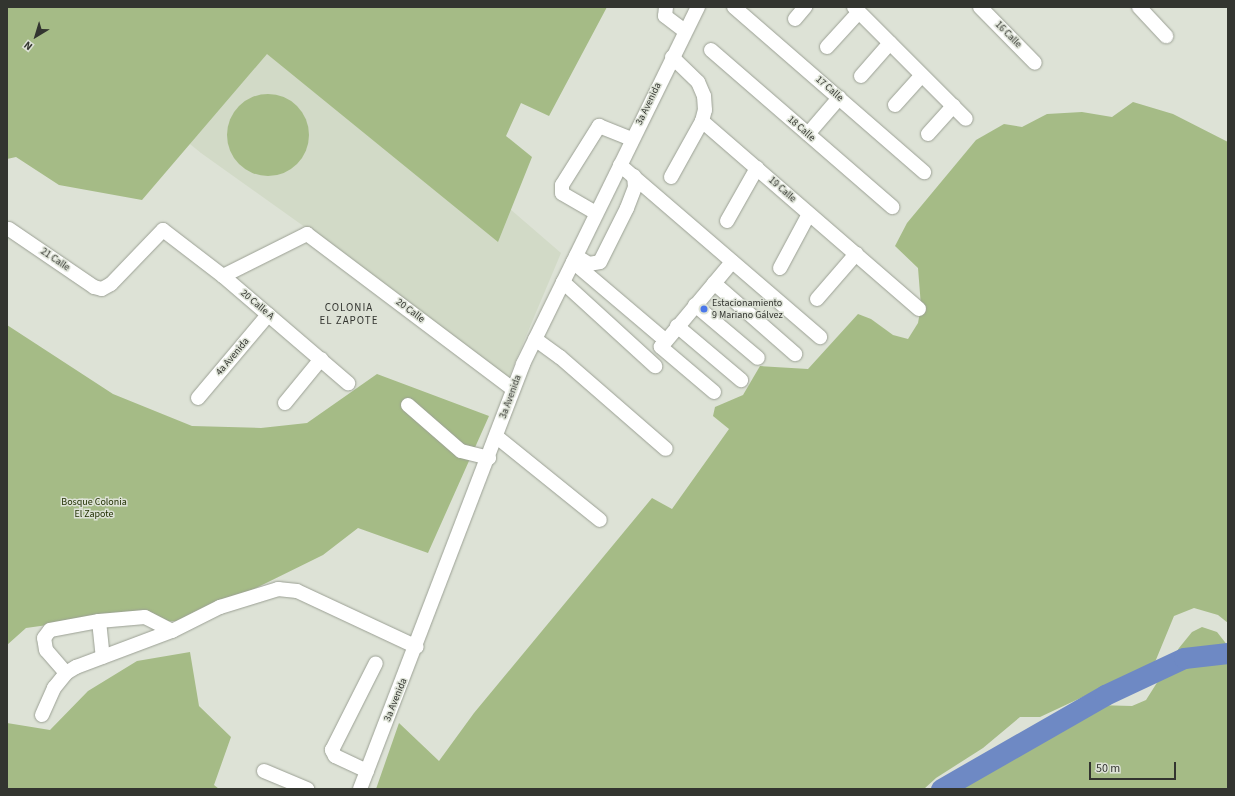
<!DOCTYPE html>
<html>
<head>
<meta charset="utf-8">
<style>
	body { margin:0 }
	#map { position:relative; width:1235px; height:796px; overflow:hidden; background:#dde2d6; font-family:"Source Sans 3",sans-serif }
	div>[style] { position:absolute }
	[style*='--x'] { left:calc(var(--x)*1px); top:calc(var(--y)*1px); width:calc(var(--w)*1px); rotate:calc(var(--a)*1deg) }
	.built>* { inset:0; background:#d2dac7 }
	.green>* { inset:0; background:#a5bb86 }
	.round { border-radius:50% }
	.river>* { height:21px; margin:-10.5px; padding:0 10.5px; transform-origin:10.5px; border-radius:10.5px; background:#6e89c4 }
	.roads { filter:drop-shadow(0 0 1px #9ba094) drop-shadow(0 0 1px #9ba094) }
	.minor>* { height:14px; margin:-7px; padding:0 7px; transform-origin:7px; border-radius:7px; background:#fff }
	.dots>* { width:11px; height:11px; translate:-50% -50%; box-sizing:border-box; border:2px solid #dde2d6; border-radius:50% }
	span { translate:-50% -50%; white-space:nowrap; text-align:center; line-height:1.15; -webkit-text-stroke:3px #dde2d6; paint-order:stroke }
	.street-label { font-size:10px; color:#333530 }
	.poi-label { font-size:10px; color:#333530 }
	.left { translate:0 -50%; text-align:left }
	.park-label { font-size:10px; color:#202f00 }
	.neighbourhood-label { font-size:11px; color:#333530; letter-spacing:1px }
	.frame { position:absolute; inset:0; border:8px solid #333530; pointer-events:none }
	.north { position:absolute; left:16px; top:16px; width:40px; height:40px; -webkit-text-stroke:3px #dde2d6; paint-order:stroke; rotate:218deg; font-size:11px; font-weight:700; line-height:16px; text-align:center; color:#333530 }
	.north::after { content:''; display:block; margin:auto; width:14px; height:18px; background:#333530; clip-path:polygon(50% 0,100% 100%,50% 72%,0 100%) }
	.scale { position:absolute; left:1089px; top:762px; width:87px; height:18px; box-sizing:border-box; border:2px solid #333530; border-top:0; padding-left:5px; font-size:12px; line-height:14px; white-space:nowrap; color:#333530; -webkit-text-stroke:3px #dde2d6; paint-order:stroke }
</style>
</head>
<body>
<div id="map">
	<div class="built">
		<div style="clip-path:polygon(177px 7px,351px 72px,561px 253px,505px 386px,309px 230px,201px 153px,100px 71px)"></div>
	</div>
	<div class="green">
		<div style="clip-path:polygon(7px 7px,607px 7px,549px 116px,521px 103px,506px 136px,532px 157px,498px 242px,267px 54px,142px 200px,59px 185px,16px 157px,7px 159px)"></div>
		<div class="round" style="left:227px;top:94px;width:82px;height:82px"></div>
		<div style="clip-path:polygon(1133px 102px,1173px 114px,1228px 142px,1228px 623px,1218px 615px,1194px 608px,1174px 616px,1146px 684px,1134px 693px,1112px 689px,1087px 695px,1040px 717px,1020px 717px,983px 748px,936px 778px,924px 789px,376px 789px,399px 723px,439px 761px,474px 713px,652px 498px,672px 509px,729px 429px,713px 416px,715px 407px,743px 395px,760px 366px,808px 369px,858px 314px,871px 319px,893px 335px,908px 339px,918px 323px,921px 306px,918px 268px,895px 246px,907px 223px,976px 140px,1004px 124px,1022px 127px,1047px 114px,1082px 112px,1112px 117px)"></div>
		<div style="clip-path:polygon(7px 325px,113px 394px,192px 426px,261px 428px,307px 423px,377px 374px,489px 416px,428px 553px,358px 528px,323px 555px,191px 620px,115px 625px,62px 623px,26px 628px,7px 645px)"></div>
		<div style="clip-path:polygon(1202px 627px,1217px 632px,1228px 646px,1228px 789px,944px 789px,997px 751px,1036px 727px,1095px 705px,1132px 706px,1146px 700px,1179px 648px,1192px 632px)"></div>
		<div style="clip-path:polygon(190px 652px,199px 706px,231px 737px,214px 785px,219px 789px,7px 789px,7px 723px,50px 730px,88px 691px,137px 661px)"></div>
	</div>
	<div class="river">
		<div style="--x:941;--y:789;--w:189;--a:-29.8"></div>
		<div style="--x:1105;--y:695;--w:87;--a:-25.1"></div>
		<div style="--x:1184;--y:658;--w:44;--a:-6.5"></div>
	</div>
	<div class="roads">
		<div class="minor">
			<div style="--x:666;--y:7;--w:9;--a:96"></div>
			<div style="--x:665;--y:16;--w:25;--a:37"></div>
			<div style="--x:734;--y:7;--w:252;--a:41"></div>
			<div style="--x:854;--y:7;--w:158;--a:45"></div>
			<div style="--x:980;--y:7;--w:78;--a:45.5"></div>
			<div style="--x:1139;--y:7;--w:40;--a:47"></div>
			<div style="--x:795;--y:19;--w:16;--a:-50"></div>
			<div style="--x:827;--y:47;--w:47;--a:-47.6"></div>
			<div style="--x:711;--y:50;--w:240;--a:40.9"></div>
			<div style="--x:861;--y:76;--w:44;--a:-48.7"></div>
			<div style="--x:895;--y:105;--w:40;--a:-48"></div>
			<div style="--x:702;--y:121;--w:287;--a:40.9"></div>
			<div style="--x:808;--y:134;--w:48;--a:-49.3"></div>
			<div style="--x:928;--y:134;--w:38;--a:-48"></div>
			<div style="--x:620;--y:165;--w:264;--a:40.7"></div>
			<div style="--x:671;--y:177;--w:64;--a:-61"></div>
			<div style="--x:702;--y:121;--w:11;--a:-75"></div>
			<div style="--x:705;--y:110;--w:14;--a:-94"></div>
			<div style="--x:704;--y:96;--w:15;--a:-113"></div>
			<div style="--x:698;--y:82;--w:36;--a:-136"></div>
			<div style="--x:596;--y:213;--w:39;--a:-150"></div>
			<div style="--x:562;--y:193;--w:8;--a:-90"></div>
			<div style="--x:562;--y:185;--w:70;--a:-57.9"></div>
			<div style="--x:599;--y:126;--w:35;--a:22"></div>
			<div style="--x:727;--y:221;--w:61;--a:-60.5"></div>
			<div style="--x:9;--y:229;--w:103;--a:34.3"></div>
			<div style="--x:94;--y:287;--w:8;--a:14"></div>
			<div style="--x:102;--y:289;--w:10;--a:-29"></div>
			<div style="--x:111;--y:284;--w:75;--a:-46.1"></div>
			<div style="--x:163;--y:230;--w:76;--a:37.5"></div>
			<div style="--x:223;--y:276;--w:165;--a:40.6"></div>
			<div style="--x:576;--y:256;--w:15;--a:32"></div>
			<div style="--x:589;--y:264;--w:11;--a:-10"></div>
			<div style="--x:600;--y:262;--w:60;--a:-63.4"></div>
			<div style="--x:627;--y:208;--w:22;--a:-69"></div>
			<div style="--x:635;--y:187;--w:11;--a:-95"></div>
			<div style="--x:573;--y:262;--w:121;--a:40.3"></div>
			<div style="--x:780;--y:268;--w:61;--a:-61.8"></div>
			<div style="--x:223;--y:276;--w:94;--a:-26.6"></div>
			<div style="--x:307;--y:234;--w:258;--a:37"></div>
			<div style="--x:563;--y:282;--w:125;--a:42.4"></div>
			<div style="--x:714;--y:283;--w:108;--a:41.2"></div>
			<div style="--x:817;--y:299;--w:60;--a:-49.1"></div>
			<div style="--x:695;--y:305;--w:82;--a:40.1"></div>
			<div style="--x:677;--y:326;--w:84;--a:40.2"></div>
			<div style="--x:535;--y:339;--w:31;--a:36"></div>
			<div style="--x:560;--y:357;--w:140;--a:41"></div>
			<div style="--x:714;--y:392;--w:70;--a:-139.7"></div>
			<div style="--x:661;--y:347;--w:111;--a:-50.1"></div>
			<div style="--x:198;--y:398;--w:109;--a:-49.9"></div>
			<div style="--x:285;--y:403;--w:57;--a:-50.7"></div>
			<div style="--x:408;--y:405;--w:70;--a:41"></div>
			<div style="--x:461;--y:451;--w:29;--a:14"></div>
			<div style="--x:497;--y:437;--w:132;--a:38.9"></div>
			<div style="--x:99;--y:621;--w:36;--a:84"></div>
			<div style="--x:66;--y:673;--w:30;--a:-131"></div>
			<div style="--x:46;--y:650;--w:12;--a:-99"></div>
			<div style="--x:44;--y:638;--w:10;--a:-53"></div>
			<div style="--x:50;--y:630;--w:50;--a:-10.4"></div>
			<div style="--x:99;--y:621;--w:46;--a:-5"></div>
			<div style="--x:145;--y:617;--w:30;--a:27"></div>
			<div style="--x:42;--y:715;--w:30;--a:-66"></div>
			<div style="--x:54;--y:688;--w:19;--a:-51"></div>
			<div style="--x:66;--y:673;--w:12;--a:-31"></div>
			<div style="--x:76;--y:667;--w:103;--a:-20.6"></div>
			<div style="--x:172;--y:631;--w:54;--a:-26.6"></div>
			<div style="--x:220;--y:607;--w:61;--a:-17.2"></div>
			<div style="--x:278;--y:589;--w:19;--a:6"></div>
			<div style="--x:297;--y:591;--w:132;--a:25"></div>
			<div style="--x:264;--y:771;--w:47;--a:22.7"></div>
			<div style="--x:367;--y:771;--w:35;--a:-155"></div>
			<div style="--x:335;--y:756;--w:7;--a:-117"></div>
			<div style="--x:332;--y:750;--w:97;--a:-63.2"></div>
			<div style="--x:360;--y:789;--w:455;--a:-69"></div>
			<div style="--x:523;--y:364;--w:398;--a:-63.9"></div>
		</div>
	</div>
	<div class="dots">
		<div style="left:704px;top:309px;background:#4a77ea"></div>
	</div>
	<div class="street-label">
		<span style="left:1008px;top:35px;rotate:45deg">16 Calle</span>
		<span style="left:829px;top:89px;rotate:41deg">17 Calle</span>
		<span style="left:649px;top:104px;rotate:-64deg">3a Avenida</span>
		<span style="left:801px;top:129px;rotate:41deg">18 Calle</span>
		<span style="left:782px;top:190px;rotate:41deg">19 Calle</span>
		<span style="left:55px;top:260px;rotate:34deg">21 Calle</span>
		<span style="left:257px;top:305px;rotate:40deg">20 Calle A</span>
		<span style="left:410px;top:311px;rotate:37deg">20 Calle</span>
		<span style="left:233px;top:357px;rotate:-50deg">4a Avenida</span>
		<span style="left:511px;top:397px;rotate:-70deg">3a Avenida</span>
		<span style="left:396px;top:700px;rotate:-68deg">3a Avenida</span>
	</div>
	<div class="poi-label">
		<span class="left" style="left:712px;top:309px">Estacionamiento<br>9 Mariano Gálvez</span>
	</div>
	<div class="park-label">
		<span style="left:94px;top:508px">Bosque Colonia<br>El Zapote</span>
	</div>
	<div class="neighbourhood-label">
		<span style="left:349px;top:315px">COLONIA<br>EL ZAPOTE</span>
	</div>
	<div class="frame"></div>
	<div class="north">N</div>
	<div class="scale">50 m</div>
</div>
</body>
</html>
